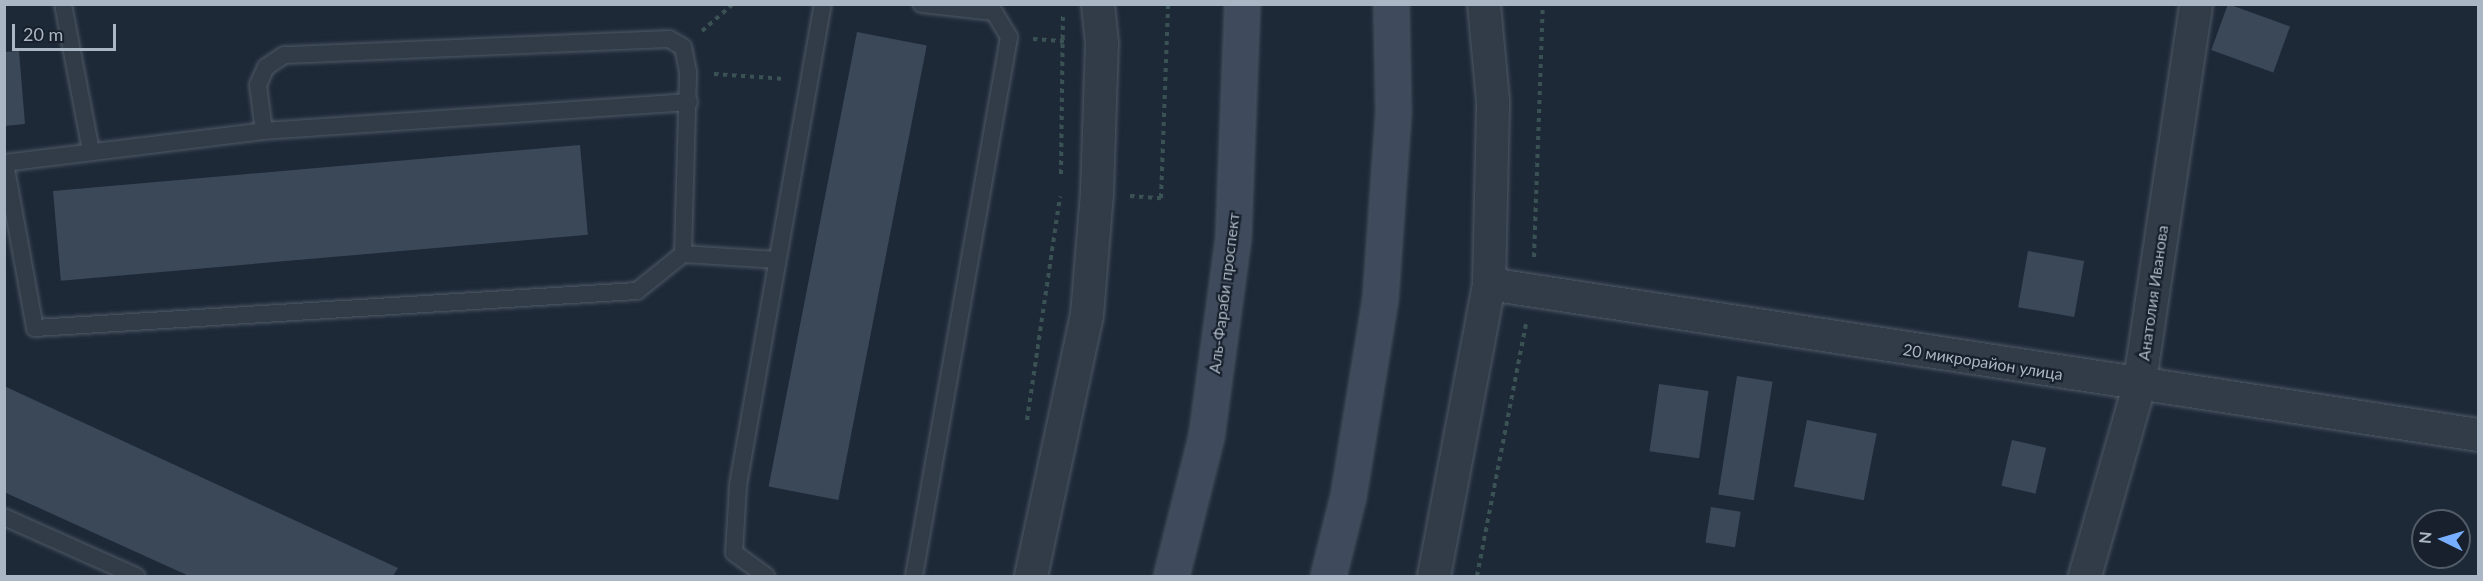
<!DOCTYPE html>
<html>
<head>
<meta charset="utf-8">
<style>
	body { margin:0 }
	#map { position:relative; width:2483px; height:581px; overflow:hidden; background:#1e2938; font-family:Lato,sans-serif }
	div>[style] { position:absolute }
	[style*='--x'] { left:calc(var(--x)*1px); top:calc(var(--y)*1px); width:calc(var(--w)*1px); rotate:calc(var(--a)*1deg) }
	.building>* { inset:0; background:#3a4858; transform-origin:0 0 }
	.path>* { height:4px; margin-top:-2px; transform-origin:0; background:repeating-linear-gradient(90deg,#3a5253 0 4.5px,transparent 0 9px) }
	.roads { filter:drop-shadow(0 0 2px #4f5966) drop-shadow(0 0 2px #4f5966) }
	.lane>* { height:16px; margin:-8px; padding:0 8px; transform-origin:8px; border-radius:8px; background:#323b48 }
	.street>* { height:32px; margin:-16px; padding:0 16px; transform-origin:16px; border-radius:16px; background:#323b48 }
	.secondary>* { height:33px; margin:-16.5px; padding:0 16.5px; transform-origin:16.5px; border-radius:16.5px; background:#3f4a5c }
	span { translate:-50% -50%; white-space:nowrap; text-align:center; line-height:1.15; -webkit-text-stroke:4.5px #17202c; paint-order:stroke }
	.street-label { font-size:16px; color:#abb6c5 }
	.frame { position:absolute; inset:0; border:6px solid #abb6c5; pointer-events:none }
	.north { position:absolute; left:2411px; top:509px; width:60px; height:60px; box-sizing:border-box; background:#17202c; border:2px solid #525c69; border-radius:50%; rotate:275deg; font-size:16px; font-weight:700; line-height:24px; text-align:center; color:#abb6c5 }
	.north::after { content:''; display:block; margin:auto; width:21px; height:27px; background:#77aeff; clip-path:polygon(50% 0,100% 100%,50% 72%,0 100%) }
	.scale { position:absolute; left:12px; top:24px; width:104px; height:27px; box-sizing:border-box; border:3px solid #abb6c5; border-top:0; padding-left:8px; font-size:18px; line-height:21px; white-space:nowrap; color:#abb6c5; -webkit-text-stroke:4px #17202c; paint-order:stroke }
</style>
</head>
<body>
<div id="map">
	<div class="building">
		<div style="left:2228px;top:4px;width:66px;height:49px;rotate:20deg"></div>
		<div style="left:857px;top:32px;width:71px;height:463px;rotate:11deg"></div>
		<div style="clip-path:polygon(19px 51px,25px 124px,4px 126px,4px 52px)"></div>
		<div style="left:580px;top:145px;width:90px;height:529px;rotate:85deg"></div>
		<div style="left:2028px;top:251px;width:57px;height:57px;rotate:10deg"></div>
		<div style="left:1737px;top:376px;width:36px;height:120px;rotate:9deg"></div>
		<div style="left:1659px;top:384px;width:50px;height:68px;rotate:8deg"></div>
		<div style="clip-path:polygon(4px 386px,398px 568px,393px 576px,189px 576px,4px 492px)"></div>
		<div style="left:1807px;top:420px;width:71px;height:68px;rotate:11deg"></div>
		<div style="left:2012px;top:440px;width:35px;height:47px;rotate:13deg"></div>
		<div style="left:1711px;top:507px;width:30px;height:36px;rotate:9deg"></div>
	</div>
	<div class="path">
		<div style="--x:702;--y:31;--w:41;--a:-41.1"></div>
		<div style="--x:1033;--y:39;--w:32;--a:4"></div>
		<div style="--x:714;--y:74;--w:71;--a:4"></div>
		<div style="--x:1061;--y:174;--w:158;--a:-89.3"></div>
		<div style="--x:1130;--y:196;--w:31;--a:4"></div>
		<div style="--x:1161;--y:198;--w:194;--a:-87.9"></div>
		<div style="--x:1534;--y:257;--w:253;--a:-88"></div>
		<div style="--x:1027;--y:420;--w:226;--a:-81.6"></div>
		<div style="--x:1477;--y:576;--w:257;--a:-79"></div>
	</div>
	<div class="roads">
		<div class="lane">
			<div style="--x:63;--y:4;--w:150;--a:79.2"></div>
			<div style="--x:4;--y:163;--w:262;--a:-7"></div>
			<div style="--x:264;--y:131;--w:426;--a:-3.9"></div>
			<div style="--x:5;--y:163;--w:168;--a:79.7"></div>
			<div style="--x:35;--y:328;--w:603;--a:-3.52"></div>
			<div style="--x:637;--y:291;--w:59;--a:-38.8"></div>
			<div style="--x:683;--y:254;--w:182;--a:-88.4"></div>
			<div style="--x:688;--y:72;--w:25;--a:-101"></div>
			<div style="--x:683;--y:47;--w:16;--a:-150"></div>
			<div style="--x:669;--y:39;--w:385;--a:177.6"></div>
			<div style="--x:284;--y:55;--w:22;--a:146"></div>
			<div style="--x:266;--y:67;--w:20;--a:114"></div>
			<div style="--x:258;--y:85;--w:46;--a:82.6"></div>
			<div style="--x:683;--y:254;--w:94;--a:3.7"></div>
			<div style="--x:4;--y:517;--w:145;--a:24.1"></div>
			<div style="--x:766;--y:576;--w:39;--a:-144"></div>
			<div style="--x:734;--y:553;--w:68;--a:-86.6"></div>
			<div style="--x:738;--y:485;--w:488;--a:-80"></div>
			<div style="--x:914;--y:576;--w:547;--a:-80"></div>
			<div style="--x:1009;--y:37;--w:29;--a:-121"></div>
			<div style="--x:994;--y:12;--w:73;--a:-173.7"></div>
		</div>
		<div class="street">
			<div style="--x:1489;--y:284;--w:1000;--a:8.68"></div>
			<div style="--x:1031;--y:576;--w:267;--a:-77.9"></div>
			<div style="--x:1087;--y:315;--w:122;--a:-85.3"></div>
			<div style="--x:1097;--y:193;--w:150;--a:-88.1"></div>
			<div style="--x:1102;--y:43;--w:39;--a:-96"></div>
			<div style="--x:1434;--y:576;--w:297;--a:-79.3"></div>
			<div style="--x:1489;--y:284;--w:183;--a:-88.7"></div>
			<div style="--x:1493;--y:101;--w:97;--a:-95.3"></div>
			<div style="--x:2085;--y:576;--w:197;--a:-74.1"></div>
			<div style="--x:2139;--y:387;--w:387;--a:-81.5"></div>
		</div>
		<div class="secondary">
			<div style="--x:1171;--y:576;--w:143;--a:-75.9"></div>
			<div style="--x:1206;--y:437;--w:203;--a:-82.3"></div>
			<div style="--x:1233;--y:236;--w:232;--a:-87.8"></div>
			<div style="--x:1328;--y:576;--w:82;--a:-76"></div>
			<div style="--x:1348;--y:496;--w:200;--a:-80.8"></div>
			<div style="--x:1380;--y:299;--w:187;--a:-86"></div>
			<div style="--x:1393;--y:112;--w:108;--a:-91.1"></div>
		</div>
	</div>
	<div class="street-label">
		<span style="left:1224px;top:293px;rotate:-83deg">Аль-Фараби проспект</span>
		<span style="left:2153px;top:293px;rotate:-82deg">Анатолия Иванова</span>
		<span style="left:1983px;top:362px;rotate:9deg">20 микрорайон улица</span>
	</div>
	<div class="frame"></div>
	<div class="north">N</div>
	<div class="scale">20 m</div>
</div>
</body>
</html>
